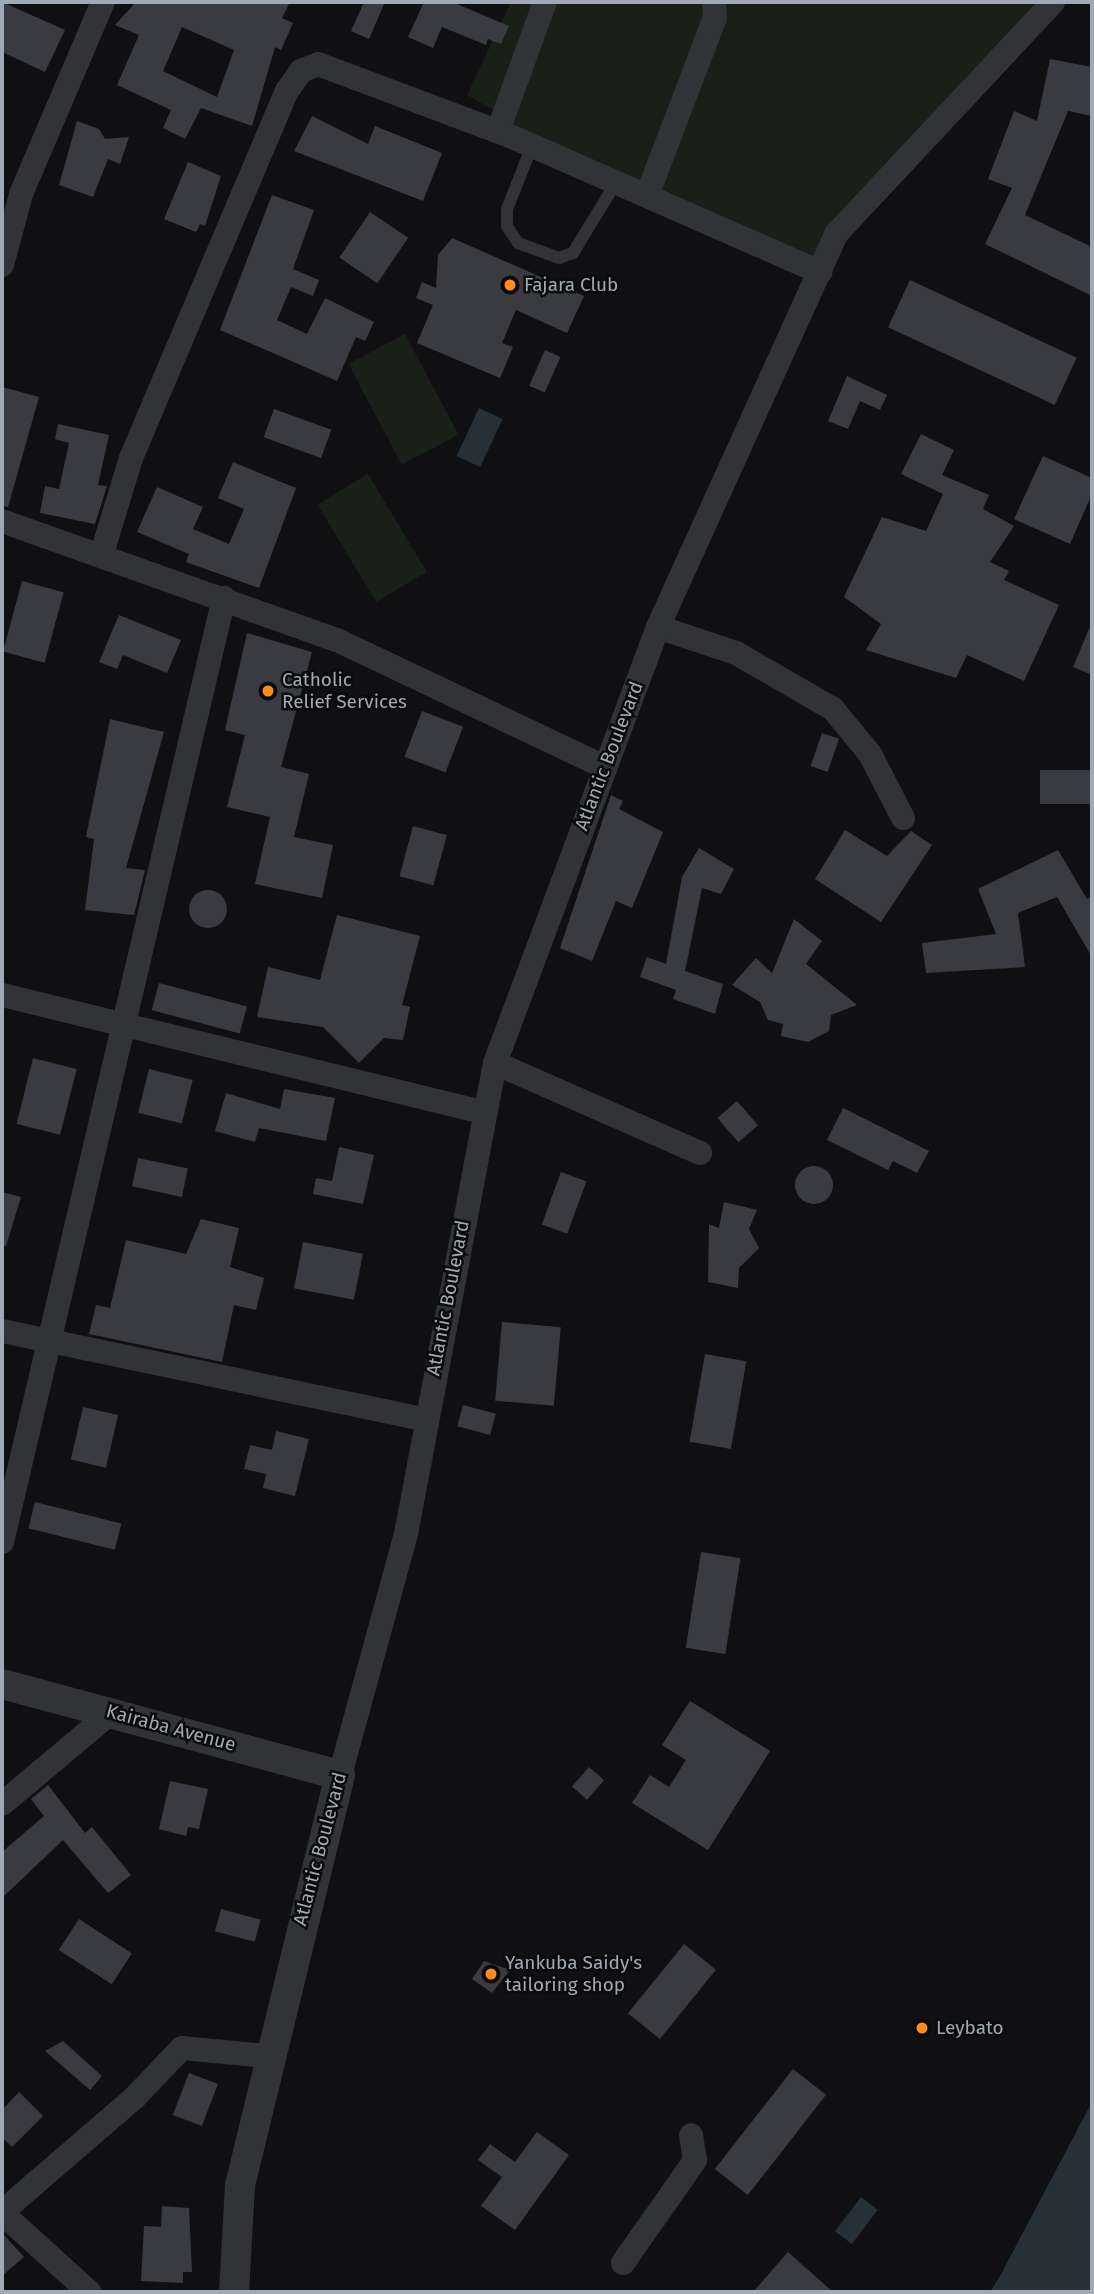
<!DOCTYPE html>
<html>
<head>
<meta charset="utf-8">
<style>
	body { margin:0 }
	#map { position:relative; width:1094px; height:2294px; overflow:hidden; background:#101012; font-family:"Fira Sans",sans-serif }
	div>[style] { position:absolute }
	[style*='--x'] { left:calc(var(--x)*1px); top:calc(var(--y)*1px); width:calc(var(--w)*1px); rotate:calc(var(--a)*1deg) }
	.green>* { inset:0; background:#182018; transform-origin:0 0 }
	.water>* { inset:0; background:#253136; transform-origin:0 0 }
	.building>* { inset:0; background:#3a3b40; transform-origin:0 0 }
	.round { border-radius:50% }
	.service>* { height:12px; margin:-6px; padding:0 6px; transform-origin:6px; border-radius:6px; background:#313337 }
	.minor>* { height:24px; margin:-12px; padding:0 12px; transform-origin:12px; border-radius:12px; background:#313337 }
	.tertiary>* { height:30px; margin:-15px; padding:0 15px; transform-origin:15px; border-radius:15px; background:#313337 }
	.dots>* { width:19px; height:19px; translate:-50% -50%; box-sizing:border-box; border:4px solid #0b0b0c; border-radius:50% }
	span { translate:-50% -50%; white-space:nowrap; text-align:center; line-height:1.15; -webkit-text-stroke:5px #0b0b0c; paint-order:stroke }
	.poi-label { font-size:19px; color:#a0a9b4 }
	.left { translate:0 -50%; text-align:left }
	.street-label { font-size:19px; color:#a0a9b4 }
	.frame { position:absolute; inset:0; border:4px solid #a0a9b4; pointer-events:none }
</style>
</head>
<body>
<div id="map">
	<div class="green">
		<div style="clip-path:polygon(511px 2px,1052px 2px,820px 272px,498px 131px,502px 115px,467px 95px)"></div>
		<div style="left:405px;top:334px;width:114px;height:64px;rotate:62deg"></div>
		<div style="left:368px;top:474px;width:114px;height:59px;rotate:59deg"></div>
	</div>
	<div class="water">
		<div style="left:479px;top:408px;width:26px;height:53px;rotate:25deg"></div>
		<div style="clip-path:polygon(1092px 2102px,1092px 2292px,990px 2292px,999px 2278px)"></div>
		<div style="left:861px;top:2197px;width:21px;height:43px;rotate:37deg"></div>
	</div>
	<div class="building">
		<div style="clip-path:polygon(2px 2px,65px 30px,45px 72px,2px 52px)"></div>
		<div style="clip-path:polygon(evenodd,136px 2px,290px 2px,282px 18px,293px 23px,281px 50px,275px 47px,252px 126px,201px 108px,185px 139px,163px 128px,171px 110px,117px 85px,139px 35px,115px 25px,136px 2px,182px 27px,234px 50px,217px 97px,163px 71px,182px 27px)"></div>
		<div style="clip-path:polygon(364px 2px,385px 2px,369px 39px,351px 31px)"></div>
		<div style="clip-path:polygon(424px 2px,452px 2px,509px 26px,501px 44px,488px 39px,486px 45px,442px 27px,433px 48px,408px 37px)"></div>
		<div style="clip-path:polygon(1050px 59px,1092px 67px,1092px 116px,1068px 111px,1025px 215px,1092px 247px,1092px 296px,985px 244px,1012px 188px,988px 179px,1014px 111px,1037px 121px)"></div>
		<div style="clip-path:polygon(312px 116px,368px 144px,375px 126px,442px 153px,423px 201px,294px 151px)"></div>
		<div style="clip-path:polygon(77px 121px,99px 129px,105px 139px,129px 137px,120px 164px,108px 159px,93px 197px,59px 185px)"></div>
		<div style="clip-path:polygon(188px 162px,221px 176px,205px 226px,200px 224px,196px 232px,164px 219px)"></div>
		<div style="clip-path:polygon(272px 195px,314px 210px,293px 269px,319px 280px,313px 296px,291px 287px,277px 320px,307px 334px,325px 298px,374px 322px,365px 341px,356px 337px,337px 381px,220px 330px)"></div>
		<div style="left:370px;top:212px;width:46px;height:55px;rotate:34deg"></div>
		<div style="clip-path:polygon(452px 238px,584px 296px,567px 333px,516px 310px,502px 343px,513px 347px,500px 378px,417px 343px,433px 305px,416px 298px,422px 282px,436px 288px,438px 255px)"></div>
		<div style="left:910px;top:280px;width:184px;height:52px;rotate:25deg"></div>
		<div style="left:545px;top:350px;width:17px;height:39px;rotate:24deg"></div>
		<div style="clip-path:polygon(847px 376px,887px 395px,880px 410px,860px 401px,848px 429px,828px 421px)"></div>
		<div style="clip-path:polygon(2px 387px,39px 397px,8px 507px,2px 506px)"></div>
		<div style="left:274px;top:409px;width:61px;height:30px;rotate:20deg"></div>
		<div style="clip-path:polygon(58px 424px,109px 435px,98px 485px,107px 486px,95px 524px,40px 513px,45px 486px,59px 489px,69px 443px,55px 439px)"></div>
		<div style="clip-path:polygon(921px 434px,954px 450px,942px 475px,989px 495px,983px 509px,1014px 526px,990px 562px,1009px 571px,1004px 580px,1059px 605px,1024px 681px,967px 655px,956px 678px,866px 650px,881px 624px,844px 597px,882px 517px,926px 531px,943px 494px,901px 474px)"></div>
		<div style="clip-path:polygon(1043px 456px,1092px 478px,1092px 494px,1070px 544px,1014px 519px)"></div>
		<div style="clip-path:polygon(233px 462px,296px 488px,259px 588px,186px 562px,189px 554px,137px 532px,157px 487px,203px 507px,193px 529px,229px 544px,244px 509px,218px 498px)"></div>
		<div style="left:22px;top:581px;width:43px;height:73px;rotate:15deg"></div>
		<div style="clip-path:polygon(119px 615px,181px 640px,167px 673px,123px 655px,117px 669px,99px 662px)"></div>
		<div style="clip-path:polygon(1092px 622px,1092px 675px,1073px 667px)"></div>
		<div style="clip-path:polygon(247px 633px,312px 652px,281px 767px,309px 774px,294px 837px,333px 845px,322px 898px,255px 884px,270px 817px,227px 807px,245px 735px,225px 730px)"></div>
		<div style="left:422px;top:711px;width:44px;height:49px;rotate:21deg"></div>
		<div style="clip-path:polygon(110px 719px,164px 732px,126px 868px,145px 870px,134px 915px,85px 910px,94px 839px,86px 837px)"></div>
		<div style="left:822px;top:733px;width:18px;height:35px;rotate:19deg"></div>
		<div style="left:1092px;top:770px;width:34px;height:52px;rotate:90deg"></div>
		<div style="clip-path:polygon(611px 795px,623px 801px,619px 809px,663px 832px,632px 908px,616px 901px,592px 961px,560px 948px)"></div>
		<div style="left:413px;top:826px;width:35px;height:52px;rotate:15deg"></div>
		<div style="clip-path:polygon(845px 830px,887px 856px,911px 831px,932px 845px,881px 922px,815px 879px)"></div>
		<div style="clip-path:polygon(699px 848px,734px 869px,721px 894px,702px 888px,685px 971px,723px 984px,715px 1014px,673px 999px,676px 990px,640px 977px,647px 957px,666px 964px,682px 877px)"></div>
		<div style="clip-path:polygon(1058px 850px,1087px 899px,1092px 896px,1092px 957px,1057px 897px,1018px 913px,1025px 967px,926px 973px,922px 943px,996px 934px,978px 889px)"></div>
		<div class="round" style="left:189px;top:890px;width:38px;height:38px"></div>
		<div style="clip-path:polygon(337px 915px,420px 936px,402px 1005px,410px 1007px,403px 1040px,384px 1038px,359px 1063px,323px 1027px,257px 1017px,268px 967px,320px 980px)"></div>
		<div style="clip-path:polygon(794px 919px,822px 941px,806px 964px,857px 1005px,831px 1015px,829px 1031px,808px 1042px,781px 1036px,783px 1024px,768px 1020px,760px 1002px,732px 985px,756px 958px,772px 973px)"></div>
		<div style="left:159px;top:983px;width:91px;height:28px;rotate:15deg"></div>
		<div style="left:33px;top:1058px;width:45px;height:68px;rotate:14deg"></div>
		<div style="left:149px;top:1069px;width:45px;height:45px;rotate:14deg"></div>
		<div style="clip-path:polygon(284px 1089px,335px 1098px,326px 1141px,259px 1128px,255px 1142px,215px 1131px,226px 1093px,280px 1109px)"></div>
		<div style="left:737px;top:1101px;width:32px;height:26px;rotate:49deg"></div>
		<div style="clip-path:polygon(843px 1108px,929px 1151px,917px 1173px,893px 1161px,888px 1170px,827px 1140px)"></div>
		<div style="clip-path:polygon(339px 1147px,374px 1155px,363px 1204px,313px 1194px,316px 1178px,332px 1181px)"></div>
		<div style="left:138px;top:1158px;width:51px;height:29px;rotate:12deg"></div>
		<div class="round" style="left:795px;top:1166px;width:38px;height:38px"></div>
		<div style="left:561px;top:1172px;width:27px;height:56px;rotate:20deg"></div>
		<div style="clip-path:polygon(2px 1192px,21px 1197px,6px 1246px,2px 1246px)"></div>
		<div style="clip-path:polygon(724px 1202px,757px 1210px,749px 1229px,759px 1248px,739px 1268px,738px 1288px,708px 1282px,709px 1224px,719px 1228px)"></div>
		<div style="clip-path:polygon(201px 1219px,239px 1228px,230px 1267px,264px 1278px,256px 1310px,234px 1305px,222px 1362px,89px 1334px,96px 1305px,110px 1308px,126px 1240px,186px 1254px)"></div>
		<div style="left:303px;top:1242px;width:61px;height:47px;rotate:11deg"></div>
		<div style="left:502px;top:1322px;width:59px;height:79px;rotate:5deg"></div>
		<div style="left:705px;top:1354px;width:42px;height:89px;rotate:10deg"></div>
		<div style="left:463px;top:1405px;width:34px;height:22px;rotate:15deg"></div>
		<div style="left:83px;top:1407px;width:36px;height:54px;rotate:13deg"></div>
		<div style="clip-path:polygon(276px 1431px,309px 1439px,295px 1496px,263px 1488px,266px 1474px,244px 1469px,250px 1445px,272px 1450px)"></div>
		<div style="left:35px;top:1502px;width:89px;height:27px;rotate:14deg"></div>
		<div style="left:701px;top:1552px;width:40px;height:97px;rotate:9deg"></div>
		<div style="clip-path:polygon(690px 1701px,770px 1751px,708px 1850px,632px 1803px,650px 1775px,669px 1787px,686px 1760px,662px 1745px)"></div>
		<div style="left:589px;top:1767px;width:20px;height:26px;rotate:41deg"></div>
		<div style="clip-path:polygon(170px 1781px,208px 1789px,199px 1829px,188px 1827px,186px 1836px,159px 1829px)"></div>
		<div style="clip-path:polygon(48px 1785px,85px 1833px,92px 1827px,131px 1875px,108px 1893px,63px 1840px,2px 1898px,2px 1852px,44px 1816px,31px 1799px)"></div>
		<div style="left:221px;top:1909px;width:41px;height:23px;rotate:15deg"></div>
		<div style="left:79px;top:1919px;width:63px;height:37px;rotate:33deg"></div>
		<div style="left:684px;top:1944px;width:41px;height:89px;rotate:39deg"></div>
		<div style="clip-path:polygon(484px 1961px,510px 1970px,492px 1993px,472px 1979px)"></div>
		<div style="clip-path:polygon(63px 2041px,102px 2076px,90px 2090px,45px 2051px)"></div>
		<div style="left:793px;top:2069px;width:42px;height:127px;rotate:38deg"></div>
		<div style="left:189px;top:2073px;width:31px;height:45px;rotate:21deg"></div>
		<div style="clip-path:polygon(19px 2092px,43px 2116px,12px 2147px,2px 2137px,2px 2110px)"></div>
		<div style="clip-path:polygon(537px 2132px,569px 2155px,515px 2230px,481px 2206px,502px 2177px,478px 2160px,490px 2144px,515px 2162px)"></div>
		<div style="clip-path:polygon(162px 2206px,189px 2208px,192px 2272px,183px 2272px,183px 2283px,141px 2281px,144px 2226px,161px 2227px)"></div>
		<div style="clip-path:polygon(2px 2233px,24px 2257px,2px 2276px)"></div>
		<div style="clip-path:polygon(788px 2252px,833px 2292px,753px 2292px)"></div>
	</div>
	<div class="service">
		<div style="--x:532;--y:146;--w:68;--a:111.6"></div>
		<div style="--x:507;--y:209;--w:17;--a:90"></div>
		<div style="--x:507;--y:226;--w:20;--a:57"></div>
		<div style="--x:518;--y:243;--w:44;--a:20.1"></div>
		<div style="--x:559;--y:258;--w:15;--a:-20"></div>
		<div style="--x:573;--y:253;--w:84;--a:-58.6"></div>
	</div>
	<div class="minor">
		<div style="--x:498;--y:131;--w:137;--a:-70"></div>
		<div style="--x:648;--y:193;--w:187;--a:-69.1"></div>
		<div style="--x:715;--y:18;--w:16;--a:-94"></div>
		<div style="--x:2;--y:265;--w:73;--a:-75"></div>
		<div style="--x:21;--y:194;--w:209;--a:-66.9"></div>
		<div style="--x:2;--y:521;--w:356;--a:19.6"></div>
		<div style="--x:337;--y:640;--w:297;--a:25.4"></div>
		<div style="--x:102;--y:553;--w:99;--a:-73"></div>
		<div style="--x:131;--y:458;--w:399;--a:-67"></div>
		<div style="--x:287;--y:91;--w:24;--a:-55"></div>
		<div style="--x:301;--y:71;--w:18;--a:-22"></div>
		<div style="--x:318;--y:64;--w:205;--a:20.6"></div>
		<div style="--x:510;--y:136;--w:339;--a:23.7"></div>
		<div style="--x:658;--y:627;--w:82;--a:18.4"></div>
		<div style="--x:736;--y:653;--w:112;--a:30"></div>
		<div style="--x:833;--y:709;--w:58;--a:50.6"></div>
		<div style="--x:870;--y:754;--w:72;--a:62.7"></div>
		<div style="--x:2;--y:995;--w:497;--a:13.7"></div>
		<div style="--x:495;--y:1063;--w:224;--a:23.7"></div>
		<div style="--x:2;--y:1331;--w:431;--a:11.8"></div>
		<div style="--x:2;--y:1542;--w:970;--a:-76.77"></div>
		<div style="--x:340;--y:1775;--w:250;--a:-74.7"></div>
		<div style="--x:406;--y:1534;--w:479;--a:-79.3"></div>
		<div style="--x:495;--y:1063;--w:465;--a:-69.5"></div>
		<div style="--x:658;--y:627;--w:433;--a:-65.6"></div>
		<div style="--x:837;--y:233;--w:316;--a:-46.9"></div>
		<div style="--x:2;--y:1804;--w:145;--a:-40"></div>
		<div style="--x:2;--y:2212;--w:176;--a:-40.8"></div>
		<div style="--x:135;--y:2097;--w:68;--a:-46.2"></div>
		<div style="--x:182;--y:2048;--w:85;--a:5.4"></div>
		<div style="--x:2;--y:2213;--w:118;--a:42.2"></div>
		<div style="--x:623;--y:2263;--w:126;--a:-55"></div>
		<div style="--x:695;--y:2160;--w:25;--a:-99"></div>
	</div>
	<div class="tertiary">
		<div style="--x:2;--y:1684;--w:350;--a:15.1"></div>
		<div style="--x:340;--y:1775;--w:422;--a:103.7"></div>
		<div style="--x:240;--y:2185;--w:107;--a:93.2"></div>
	</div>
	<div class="dots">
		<div style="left:510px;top:285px;background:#ff8d1a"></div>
		<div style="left:268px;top:691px;background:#ff8d1a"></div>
		<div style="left:491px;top:1974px;background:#ff8d1a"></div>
		<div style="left:922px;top:2028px;background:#ff8d1a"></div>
	</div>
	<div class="poi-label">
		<span class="left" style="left:524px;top:285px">Fajara Club</span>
		<span class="left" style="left:282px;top:691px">Catholic<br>Relief Services</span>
		<span class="left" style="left:505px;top:1974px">Yankuba Saidy's<br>tailoring shop</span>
		<span class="left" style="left:936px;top:2028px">Leybato</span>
	</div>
	<div class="street-label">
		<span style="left:609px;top:756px;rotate:-69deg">Atlantic Boulevard</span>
		<span style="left:448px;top:1298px;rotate:-79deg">Atlantic Boulevard</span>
		<span style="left:171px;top:1728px;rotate:15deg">Kairaba Avenue</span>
		<span style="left:320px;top:1849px;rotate:-75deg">Atlantic Boulevard</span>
	</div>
	<div class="frame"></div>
</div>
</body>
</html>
